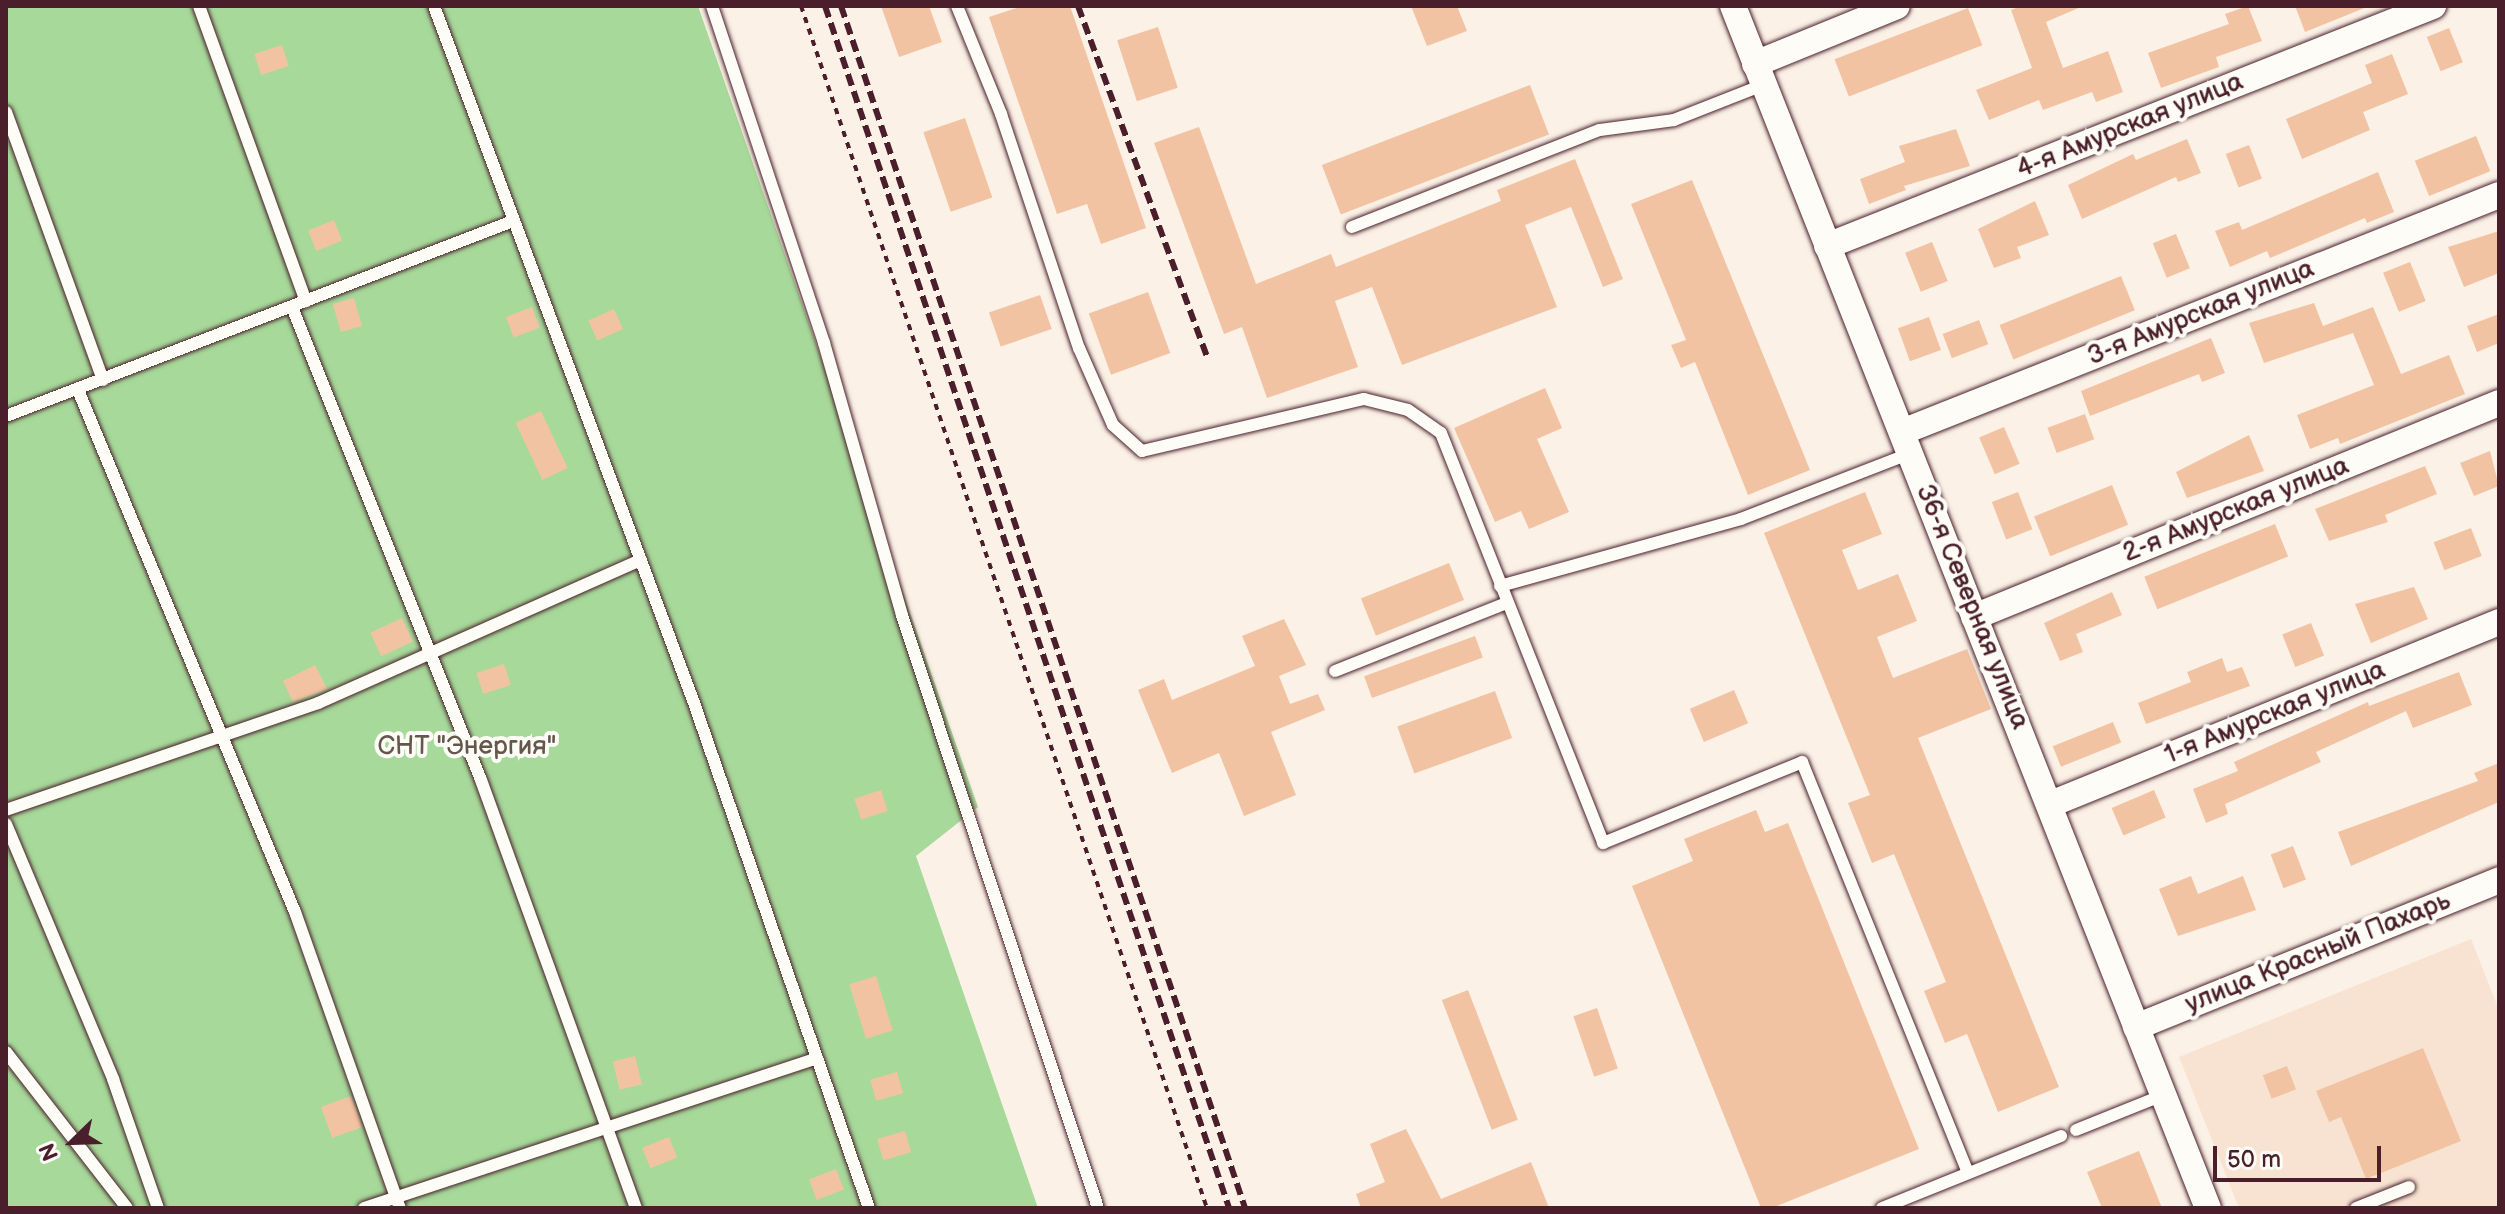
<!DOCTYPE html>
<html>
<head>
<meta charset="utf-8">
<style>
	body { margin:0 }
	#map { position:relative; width:2505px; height:1214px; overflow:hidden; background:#fbf1e6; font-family:"Balsamiq Sans",sans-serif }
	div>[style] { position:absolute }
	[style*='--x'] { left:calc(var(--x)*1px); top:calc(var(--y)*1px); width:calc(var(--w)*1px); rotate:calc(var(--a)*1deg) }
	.built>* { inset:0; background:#f8e3d2 }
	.green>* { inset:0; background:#a7d99a }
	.building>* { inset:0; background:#f2c3a2; transform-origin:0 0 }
	.path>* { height:4px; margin-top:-2px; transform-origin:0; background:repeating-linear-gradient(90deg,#4a1f2b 0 6px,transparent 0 12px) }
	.roads { filter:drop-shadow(0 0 2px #4a1f2b) drop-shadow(0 0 2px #4a1f2b) }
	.service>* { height:12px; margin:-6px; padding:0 6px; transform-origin:6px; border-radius:6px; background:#fdfcf7 }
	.minor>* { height:26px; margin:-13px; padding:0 13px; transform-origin:13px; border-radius:13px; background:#fdfcf7 }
	.rail>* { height:6px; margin-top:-3px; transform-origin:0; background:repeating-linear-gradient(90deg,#4a1f2b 0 12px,transparent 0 18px) }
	span { translate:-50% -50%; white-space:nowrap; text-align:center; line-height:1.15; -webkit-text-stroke:8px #fdfcf7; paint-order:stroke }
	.street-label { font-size:26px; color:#4a1f2b }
	.park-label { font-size:26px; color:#66574c }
	.frame { position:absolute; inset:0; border:8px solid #4a1f2b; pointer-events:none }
	.north { position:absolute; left:32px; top:1102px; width:80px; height:80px; -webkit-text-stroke:6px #fdfcf7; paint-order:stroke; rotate:247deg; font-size:22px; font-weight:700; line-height:32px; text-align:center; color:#4a1f2b }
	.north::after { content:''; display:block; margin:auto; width:28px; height:36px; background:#4a1f2b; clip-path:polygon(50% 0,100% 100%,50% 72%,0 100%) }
	.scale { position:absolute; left:2213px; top:1146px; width:168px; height:36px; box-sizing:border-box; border:4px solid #4a1f2b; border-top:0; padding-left:10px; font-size:24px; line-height:28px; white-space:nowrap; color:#4a1f2b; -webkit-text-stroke:6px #fdfcf7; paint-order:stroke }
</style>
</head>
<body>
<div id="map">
	<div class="built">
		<div style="clip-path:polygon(2471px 939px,2499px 1010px,2499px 1208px,2239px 1208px,2179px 1057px)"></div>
	</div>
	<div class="green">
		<div style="clip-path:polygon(6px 6px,698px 6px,978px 807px,916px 856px,1038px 1208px,6px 1208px)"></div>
	</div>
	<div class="building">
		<div style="clip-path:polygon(881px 6px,929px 6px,942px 42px,899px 57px)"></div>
		<div style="clip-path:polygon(1023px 6px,1070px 6px,1146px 228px,1101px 244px,1087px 204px,1057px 214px,989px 17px)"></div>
		<div style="clip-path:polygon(1411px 6px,1457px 6px,1467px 31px,1427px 46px)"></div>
		<div style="clip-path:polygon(2021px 6px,2083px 6px,2046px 22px,2063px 68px,2108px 51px,2123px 92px,2096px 102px,2092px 92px,2043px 110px,2039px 100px,1989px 120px,1976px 90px,2032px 68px,2011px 10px)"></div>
		<div style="clip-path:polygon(2248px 6px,2262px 41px,2216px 57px,2219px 67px,2161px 88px,2148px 53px,2229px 24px,2225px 14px)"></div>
		<div style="clip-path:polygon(2295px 6px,2367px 6px,2367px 7px,2305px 32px)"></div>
		<div style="left:1968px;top:8px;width:40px;height:143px;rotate:69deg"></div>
		<div style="left:1158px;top:27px;width:64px;height:43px;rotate:72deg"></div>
		<div style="left:2449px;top:28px;width:37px;height:24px;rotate:68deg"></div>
		<div style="left:282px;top:45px;width:22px;height:29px;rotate:72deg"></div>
		<div style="clip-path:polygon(2392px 54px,2408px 94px,2363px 112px,2370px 130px,2302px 159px,2286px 119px,2372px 83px,2365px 65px)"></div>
		<div style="left:1530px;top:85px;width:53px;height:223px;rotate:69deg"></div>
		<div style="left:965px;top:118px;width:84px;height:44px;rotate:71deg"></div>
		<div style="clip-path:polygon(1199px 127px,1256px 284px,1331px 254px,1336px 267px,1501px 201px,1497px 190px,1575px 159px,1623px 279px,1603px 287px,1571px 207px,1525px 225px,1557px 307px,1402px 365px,1372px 287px,1335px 301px,1358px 367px,1267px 398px,1242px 327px,1224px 334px,1154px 143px)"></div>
		<div style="clip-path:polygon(1956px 129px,1970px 166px,1904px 186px,1906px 190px,1869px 204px,1860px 179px,1905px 162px,1899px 146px)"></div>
		<div style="left:2476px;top:136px;width:38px;height:66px;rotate:68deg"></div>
		<div style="clip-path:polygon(2187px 139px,2201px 173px,2178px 182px,2176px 177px,2082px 219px,2068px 185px,2133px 154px,2136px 160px)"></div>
		<div style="left:2249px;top:145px;width:36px;height:25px;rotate:69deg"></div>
		<div style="clip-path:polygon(2378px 172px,2394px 212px,2367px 223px,2365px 218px,2270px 258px,2267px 251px,2230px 267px,2215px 231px,2239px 222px,2242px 230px)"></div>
		<div style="clip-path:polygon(1692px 180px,1810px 470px,1748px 495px,1695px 362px,1681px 368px,1671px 345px,1686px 340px,1631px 204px)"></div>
		<div style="clip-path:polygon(2035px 201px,2049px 235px,2017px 247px,2021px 258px,1994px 268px,1978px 229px)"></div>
		<div style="left:334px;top:220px;width:22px;height:28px;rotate:68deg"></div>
		<div style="clip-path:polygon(2499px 231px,2499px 273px,2464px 287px,2448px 247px)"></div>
		<div style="left:2176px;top:234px;width:37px;height:25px;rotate:68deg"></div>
		<div style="left:1932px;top:242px;width:42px;height:29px;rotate:68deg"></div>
		<div style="left:2410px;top:262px;width:42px;height:29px;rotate:68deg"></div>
		<div style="left:2121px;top:276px;width:37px;height:131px;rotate:68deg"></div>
		<div style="left:1148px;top:292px;width:65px;height:63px;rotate:70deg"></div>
		<div style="left:1040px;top:295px;width:36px;height:54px;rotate:71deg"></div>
		<div style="left:354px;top:298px;width:29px;height:22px;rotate:74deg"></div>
		<div style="clip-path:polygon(2314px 303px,2323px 326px,2373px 307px,2401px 374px,2449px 355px,2465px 394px,2340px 444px,2338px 438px,2310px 449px,2297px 415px,2374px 385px,2353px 333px,2264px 363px,2249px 323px)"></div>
		<div style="left:532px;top:307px;width:22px;height:28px;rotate:69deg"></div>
		<div style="left:614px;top:309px;width:22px;height:28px;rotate:66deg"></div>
		<div style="clip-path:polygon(2499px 314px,2499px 343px,2477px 352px,2467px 326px)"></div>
		<div style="left:1929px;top:317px;width:35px;height:33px;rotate:70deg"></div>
		<div style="left:1979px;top:320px;width:26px;height:39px;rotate:69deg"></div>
		<div style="clip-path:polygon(2211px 338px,2225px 373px,2202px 382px,2199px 374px,2090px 416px,2081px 391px)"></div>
		<div style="clip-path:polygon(1545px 388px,1562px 428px,1537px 439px,1569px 512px,1529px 529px,1521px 511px,1495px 522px,1454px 428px)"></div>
		<div style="left:541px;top:411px;width:63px;height:28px;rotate:65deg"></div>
		<div style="left:2085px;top:414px;width:27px;height:40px;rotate:70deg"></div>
		<div style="left:2004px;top:427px;width:40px;height:27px;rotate:67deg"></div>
		<div style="clip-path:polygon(2249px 435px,2264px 471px,2187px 498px,2176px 472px)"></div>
		<div style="clip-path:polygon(2490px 451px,2499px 486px,2474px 496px,2460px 463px)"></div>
		<div style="clip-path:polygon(2425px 466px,2437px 494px,2385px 515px,2388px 522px,2329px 541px,2315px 509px)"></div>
		<div style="left:2112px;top:485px;width:43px;height:84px;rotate:68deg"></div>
		<div style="clip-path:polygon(1865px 492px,1882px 534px,1842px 550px,1858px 590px,1898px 574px,1917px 621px,1877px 637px,1893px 678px,1967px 649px,1991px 709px,1918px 738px,2059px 1087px,1998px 1112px,1967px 1034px,1945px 1043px,1924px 991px,1946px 982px,1894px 854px,1872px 863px,1848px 803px,1870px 795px,1764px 533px)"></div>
		<div style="left:2018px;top:492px;width:40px;height:28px;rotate:69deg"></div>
		<div style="left:2275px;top:524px;width:35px;height:141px;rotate:68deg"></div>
		<div style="left:2471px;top:528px;width:30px;height:40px;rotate:69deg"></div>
		<div style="left:1449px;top:563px;width:40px;height:95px;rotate:68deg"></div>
		<div style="clip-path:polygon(2414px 587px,2428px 619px,2371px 643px,2355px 604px)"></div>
		<div style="clip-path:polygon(2112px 592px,2122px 615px,2076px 634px,2083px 652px,2060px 661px,2044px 623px)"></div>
		<div style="left:402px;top:618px;width:26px;height:35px;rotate:65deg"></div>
		<div style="clip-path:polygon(1284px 619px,1306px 665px,1279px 676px,1290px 704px,1318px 694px,1325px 710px,1271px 732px,1296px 795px,1244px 816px,1219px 753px,1172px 773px,1138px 690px,1164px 679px,1172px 700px,1255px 666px,1242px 636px)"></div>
		<div style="left:2311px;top:623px;width:35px;height:31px;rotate:68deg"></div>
		<div style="left:1475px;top:636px;width:23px;height:118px;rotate:70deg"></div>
		<div style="clip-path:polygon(2222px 658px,2227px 672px,2242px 667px,2250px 686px,2146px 724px,2138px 703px,2191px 682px,2187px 672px)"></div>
		<div style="left:504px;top:664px;width:22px;height:29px;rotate:72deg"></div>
		<div style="clip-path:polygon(315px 665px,327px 689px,293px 702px,283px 681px)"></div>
		<div style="clip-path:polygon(2459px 672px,2472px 705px,2413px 728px,2406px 711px,2316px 752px,2321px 762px,2225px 804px,2228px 814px,2206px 823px,2193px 789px,2238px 771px,2234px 762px,2368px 702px,2369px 706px)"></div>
		<div style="left:1734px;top:690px;width:36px;height:48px;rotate:67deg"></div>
		<div style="left:1495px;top:691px;width:50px;height:104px;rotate:70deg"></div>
		<div style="left:2113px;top:722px;width:22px;height:65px;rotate:68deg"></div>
		<div style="clip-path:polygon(2499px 763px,2499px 802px,2351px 866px,2338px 832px,2478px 781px,2474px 773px)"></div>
		<div style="left:881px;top:790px;width:22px;height:28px;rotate:72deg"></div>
		<div style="left:2154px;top:790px;width:30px;height:46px;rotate:67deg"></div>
		<div style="clip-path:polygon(1756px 810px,1765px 832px,1788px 823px,1919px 1149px,1772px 1208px,1761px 1208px,1632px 886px,1693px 861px,1684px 839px)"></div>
		<div style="left:2293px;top:846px;width:36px;height:24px;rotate:69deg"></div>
		<div style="clip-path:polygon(2191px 876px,2198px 894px,2243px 876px,2256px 910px,2178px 936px,2159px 889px)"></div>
		<div style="left:876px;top:976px;width:57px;height:28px;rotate:73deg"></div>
		<div style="left:1468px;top:990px;width:139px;height:28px;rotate:69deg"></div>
		<div style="left:1597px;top:1008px;width:64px;height:25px;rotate:71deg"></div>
		<div style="clip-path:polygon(2423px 1048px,2461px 1141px,2366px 1179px,2341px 1117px,2329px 1122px,2316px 1091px)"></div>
		<div style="left:635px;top:1056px;width:29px;height:23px;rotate:76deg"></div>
		<div style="left:2287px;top:1066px;width:25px;height:26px;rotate:69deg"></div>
		<div style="left:897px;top:1072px;width:22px;height:28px;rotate:74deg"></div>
		<div style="left:351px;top:1096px;width:33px;height:32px;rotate:70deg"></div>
		<div style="clip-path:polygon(1406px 1129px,1441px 1199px,1531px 1162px,1549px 1208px,1361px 1208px,1356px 1194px,1385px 1182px,1370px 1144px)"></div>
		<div style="left:905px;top:1131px;width:22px;height:29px;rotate:74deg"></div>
		<div style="left:669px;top:1137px;width:22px;height:29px;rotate:68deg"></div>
		<div style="clip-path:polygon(2139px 1151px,2162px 1208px,2102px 1208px,2087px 1172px)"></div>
		<div style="left:836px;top:1169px;width:22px;height:29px;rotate:69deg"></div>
	</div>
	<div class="path">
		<div style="--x:801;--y:6;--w:1269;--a:71.34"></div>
	</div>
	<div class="roads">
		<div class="service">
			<div style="--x:199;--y:6;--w:314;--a:70.1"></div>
			<div style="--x:434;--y:6;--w:744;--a:69.54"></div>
			<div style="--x:694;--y:703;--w:534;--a:70.89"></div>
			<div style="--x:712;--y:6;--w:355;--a:71.6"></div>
			<div style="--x:824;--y:343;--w:283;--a:74"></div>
			<div style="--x:902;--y:615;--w:625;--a:71.71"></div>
			<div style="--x:957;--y:6;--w:117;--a:67.8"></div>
			<div style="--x:1001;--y:114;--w:247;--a:71.6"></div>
			<div style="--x:1079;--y:348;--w:84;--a:66.2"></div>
			<div style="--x:1113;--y:425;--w:39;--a:42"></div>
			<div style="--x:1142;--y:451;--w:228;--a:-13.2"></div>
			<div style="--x:1364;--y:399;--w:45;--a:14"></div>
			<div style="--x:1408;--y:410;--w:40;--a:34.9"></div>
			<div style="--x:1441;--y:433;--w:441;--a:68.4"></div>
			<div style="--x:1603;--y:843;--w:215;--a:-22.1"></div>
			<div style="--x:1802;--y:762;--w:443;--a:68"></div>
			<div style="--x:6;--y:112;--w:285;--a:70.1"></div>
			<div style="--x:1352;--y:227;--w:266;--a:-21.4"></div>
			<div style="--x:1600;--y:130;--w:75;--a:-7.7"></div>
			<div style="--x:1674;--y:120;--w:96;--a:-21.5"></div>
			<div style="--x:292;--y:307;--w:509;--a:68.22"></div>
			<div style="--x:481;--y:780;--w:455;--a:70.1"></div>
			<div style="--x:78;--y:390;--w:565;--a:67.43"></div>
			<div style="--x:295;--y:912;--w:314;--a:70.5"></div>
			<div style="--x:6;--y:416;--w:543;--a:-21.04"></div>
			<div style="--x:1500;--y:586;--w:250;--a:-15.5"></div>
			<div style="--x:1741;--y:519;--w:182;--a:-21.2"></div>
			<div style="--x:1335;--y:671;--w:185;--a:-21.6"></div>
			<div style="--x:6;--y:810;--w:330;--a:-18.9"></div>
			<div style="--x:318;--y:703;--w:353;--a:-23.9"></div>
			<div style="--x:6;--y:824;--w:277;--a:67.2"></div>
			<div style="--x:113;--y:1079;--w:137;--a:70.8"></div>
			<div style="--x:6;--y:1052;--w:197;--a:52.2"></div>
			<div style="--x:2076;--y:1130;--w:94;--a:-21.9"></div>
			<div style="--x:364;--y:1208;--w:477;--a:-18.3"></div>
			<div style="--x:1882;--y:1208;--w:193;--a:-21.9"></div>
			<div style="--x:2356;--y:1208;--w:57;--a:-21.6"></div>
		</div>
		<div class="minor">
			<div style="--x:1733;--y:6;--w:1292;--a:68.44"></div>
			<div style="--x:1755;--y:64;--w:153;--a:-22.2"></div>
			<div style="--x:1827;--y:246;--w:652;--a:-21.61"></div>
			<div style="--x:1902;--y:432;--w:642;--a:-21.65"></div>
			<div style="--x:1974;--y:617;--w:567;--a:-22.18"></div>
			<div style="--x:2051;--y:804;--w:484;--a:-22.1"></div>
			<div style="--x:2136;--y:1027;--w:392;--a:-22"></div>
		</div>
	</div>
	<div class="rail">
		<div style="--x:825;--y:6;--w:1268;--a:71.42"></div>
		<div style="--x:841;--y:6;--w:1268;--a:71.42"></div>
		<div style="--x:1078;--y:6;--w:376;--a:69.8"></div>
	</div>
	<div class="street-label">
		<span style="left:2130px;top:126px;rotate:-22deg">4-я Амурская улица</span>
		<span style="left:2201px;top:313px;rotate:-22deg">3-я Амурская улица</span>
		<span style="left:2236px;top:510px;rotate:-22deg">2-я Амурская улица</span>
		<span style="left:1972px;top:607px;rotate:68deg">36-я Северная улица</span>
		<span style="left:2275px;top:713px;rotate:-22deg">1-я Амурская улица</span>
		<span style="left:2318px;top:953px;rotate:-22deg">улица Красный Пахарь</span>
	</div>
	<div class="park-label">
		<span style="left:467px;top:747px">СНТ "Энергия"</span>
	</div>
	<div class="frame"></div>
	<div class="north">N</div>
	<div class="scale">50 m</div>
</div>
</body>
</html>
